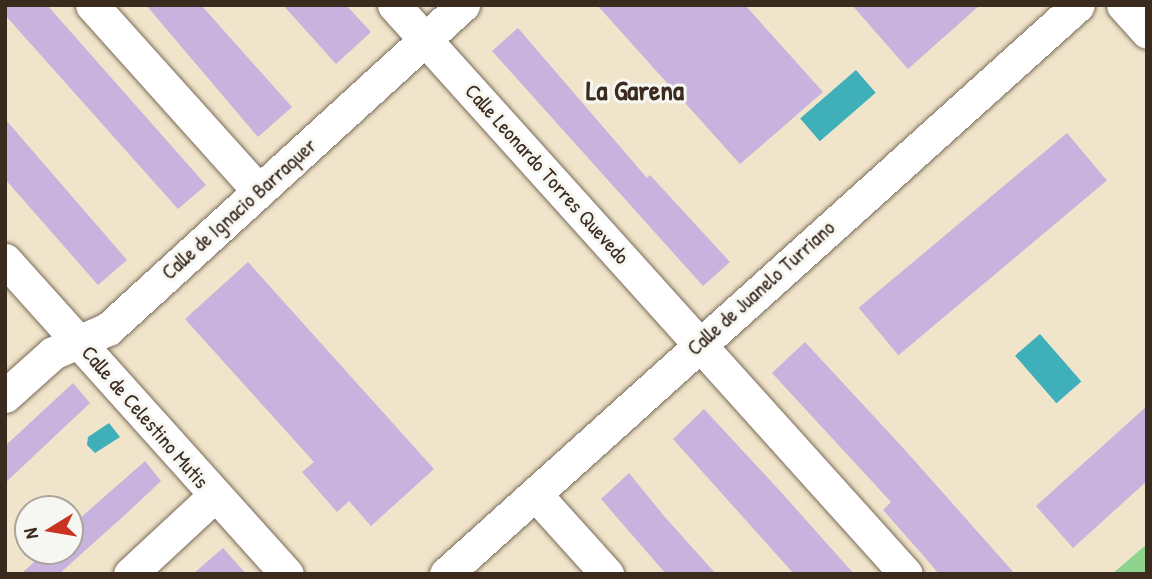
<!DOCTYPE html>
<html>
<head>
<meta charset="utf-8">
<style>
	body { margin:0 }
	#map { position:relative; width:1152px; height:579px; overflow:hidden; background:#f0e4ca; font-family:"Patrick Hand",sans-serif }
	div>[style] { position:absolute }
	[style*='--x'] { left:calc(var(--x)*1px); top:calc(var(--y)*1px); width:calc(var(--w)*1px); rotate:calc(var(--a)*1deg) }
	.green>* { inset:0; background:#8ed48e }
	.water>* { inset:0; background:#3fafba; transform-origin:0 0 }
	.building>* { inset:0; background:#c8b2de; transform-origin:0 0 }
	.roads { filter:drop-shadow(0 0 2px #7a6b5a) drop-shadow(0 0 2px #7a6b5a) }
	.street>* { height:33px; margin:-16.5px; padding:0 16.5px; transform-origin:16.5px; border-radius:16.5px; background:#fff }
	span { translate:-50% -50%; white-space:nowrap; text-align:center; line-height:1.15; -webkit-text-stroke:6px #f6f6f2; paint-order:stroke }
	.street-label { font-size:21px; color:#3b2a1e }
	.district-label { font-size:28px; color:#3b2a1e; font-weight:700 }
	.frame { position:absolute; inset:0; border:7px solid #3b2a1e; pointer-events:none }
	.north { position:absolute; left:14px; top:495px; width:70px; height:70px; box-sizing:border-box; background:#f6f6f2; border:2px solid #aba49d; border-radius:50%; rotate:259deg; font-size:19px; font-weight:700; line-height:28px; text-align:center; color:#3b2a1e }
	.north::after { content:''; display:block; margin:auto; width:24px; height:32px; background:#c8321e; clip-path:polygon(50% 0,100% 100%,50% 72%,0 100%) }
</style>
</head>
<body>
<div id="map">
	<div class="green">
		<div style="clip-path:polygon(1147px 544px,1147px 574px,1112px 574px)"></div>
	</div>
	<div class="water">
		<div style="left:856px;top:70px;width:30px;height:74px;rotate:49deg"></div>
		<div style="left:1040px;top:334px;width:63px;height:33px;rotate:49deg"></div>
		<div style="clip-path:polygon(109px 423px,120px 437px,95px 453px,87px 445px,88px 437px)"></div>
	</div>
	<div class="building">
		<div style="clip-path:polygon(5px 5px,47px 5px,206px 185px,178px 209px,5px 15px)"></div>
		<div style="clip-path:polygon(146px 5px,201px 5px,292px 107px,258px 137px)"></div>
		<div style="clip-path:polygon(283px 5px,346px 5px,371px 32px,336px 64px)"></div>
		<div style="clip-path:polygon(597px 5px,745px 5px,823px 92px,740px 164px)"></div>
		<div style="clip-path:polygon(852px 5px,980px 5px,908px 69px)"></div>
		<div style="clip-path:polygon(518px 28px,647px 178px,650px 175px,730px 262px,703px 286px,492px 51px)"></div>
		<div style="clip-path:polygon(5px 119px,127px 260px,98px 285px,5px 179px)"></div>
		<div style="left:1067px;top:133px;width:62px;height:272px;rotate:50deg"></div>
		<div style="clip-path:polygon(248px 262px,434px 469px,371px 526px,349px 501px,337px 512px,302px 472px,314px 462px,185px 319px)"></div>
		<div style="clip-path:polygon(805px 342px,905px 450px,1015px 574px,939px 574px,921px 553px,883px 510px,891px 502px,772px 373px)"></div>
		<div style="clip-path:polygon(73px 383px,90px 403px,5px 483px,5px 446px)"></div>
		<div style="clip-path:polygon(1147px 406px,1147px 481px,1073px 548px,1036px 506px)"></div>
		<div style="clip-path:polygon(704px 409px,780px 491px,854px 574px,794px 574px,673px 439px)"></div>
		<div style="clip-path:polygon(145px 461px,161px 481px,127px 513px,59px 574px,21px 574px,46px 551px,70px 551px,70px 527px)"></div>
		<div style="clip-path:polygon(629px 473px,664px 516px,716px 574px,666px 574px,601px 499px)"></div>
		<div style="clip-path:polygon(223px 548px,246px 574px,193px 574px)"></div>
	</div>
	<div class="roads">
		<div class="street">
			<div style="--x:92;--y:5;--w:250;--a:48.1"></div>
			<div style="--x:394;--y:5;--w:765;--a:48.02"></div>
			<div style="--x:1123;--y:5;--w:36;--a:48"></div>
			<div style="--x:5;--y:260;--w:422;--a:48.1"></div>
			<div style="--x:5;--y:396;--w:64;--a:-41.9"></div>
			<div style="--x:53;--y:353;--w:60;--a:-23.6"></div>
			<div style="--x:108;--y:329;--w:481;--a:-42.4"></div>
			<div style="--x:535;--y:494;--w:108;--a:48"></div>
			<div style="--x:130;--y:574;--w:115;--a:-42.9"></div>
			<div style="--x:446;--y:574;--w:850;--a:-42"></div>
		</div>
	</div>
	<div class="street-label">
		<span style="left:547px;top:174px;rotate:48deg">Calle Leonardo Torres Quevedo</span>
		<span style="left:239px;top:209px;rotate:-42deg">Calle de Ignacio Barraquer</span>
		<span style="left:761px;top:288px;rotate:-42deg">Calle de Juanelo Turriano</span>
		<span style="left:145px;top:417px;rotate:49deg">Calle de Celestino Mutis</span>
	</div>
	<div class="district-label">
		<span style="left:635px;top:90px">La Garena</span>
	</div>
	<div class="frame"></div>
	<div class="north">N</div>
</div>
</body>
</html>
